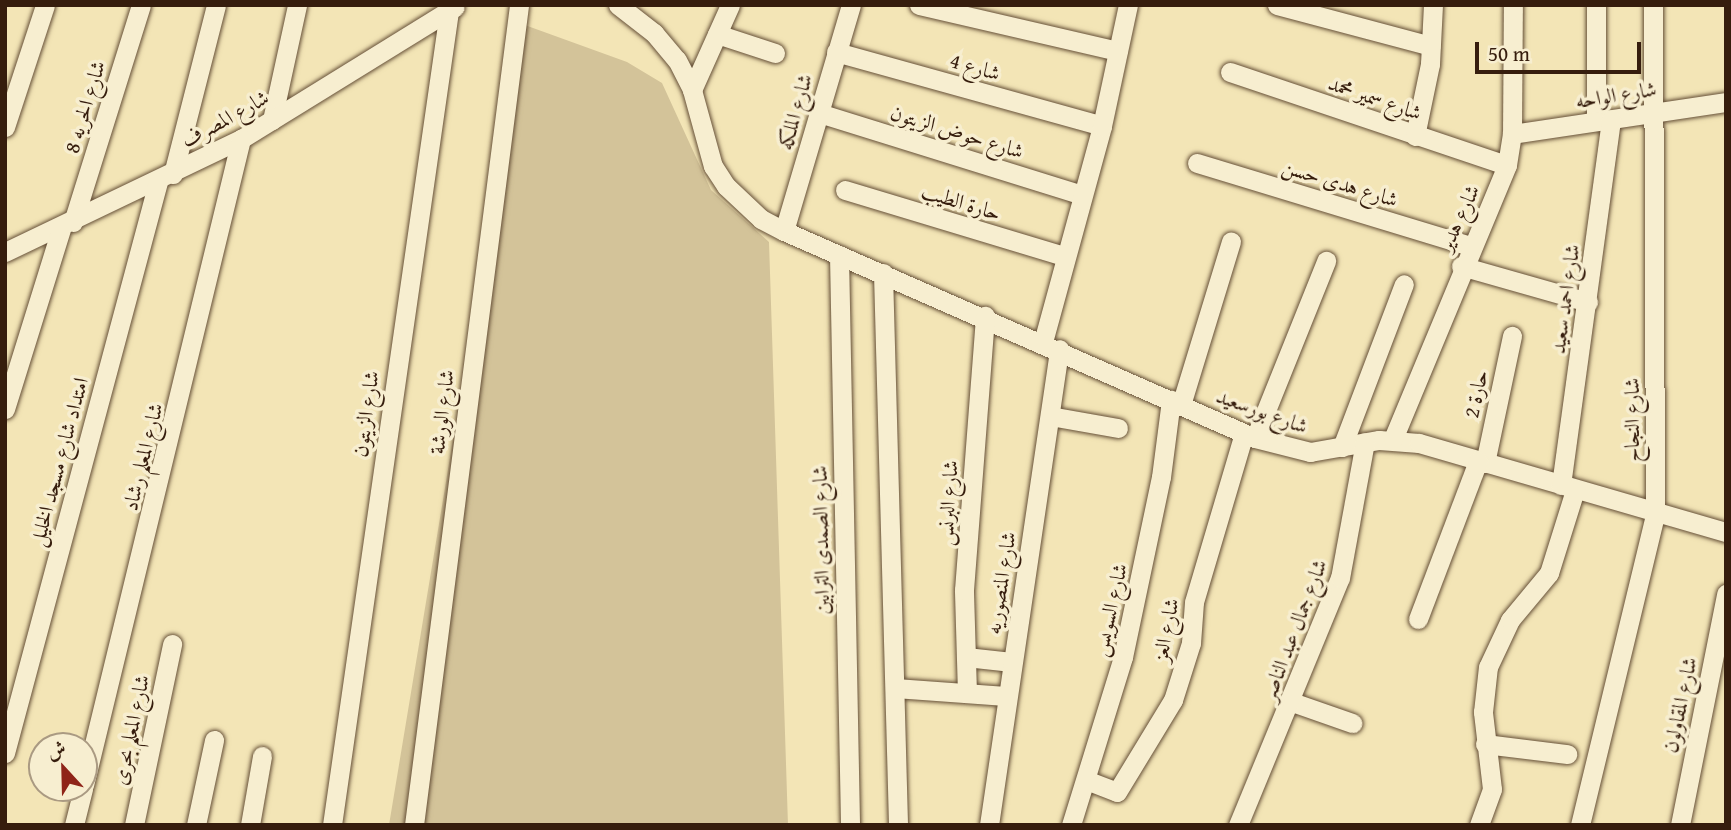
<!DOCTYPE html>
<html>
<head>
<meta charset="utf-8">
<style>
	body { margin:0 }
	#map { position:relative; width:1731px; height:830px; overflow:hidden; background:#f3e5b6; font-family:"Gentium Book Plus",Amiri,serif }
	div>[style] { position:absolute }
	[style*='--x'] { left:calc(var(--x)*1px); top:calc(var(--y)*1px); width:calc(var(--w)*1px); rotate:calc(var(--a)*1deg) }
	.green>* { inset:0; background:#d3c399 }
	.roads { filter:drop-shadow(0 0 2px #654f37) drop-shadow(0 0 2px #654f37) }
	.minor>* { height:19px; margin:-9.5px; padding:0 9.5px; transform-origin:9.5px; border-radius:9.5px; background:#f7eed0 }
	span { translate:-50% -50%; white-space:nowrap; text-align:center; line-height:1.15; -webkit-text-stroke:7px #f7eed0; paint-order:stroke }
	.street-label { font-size:21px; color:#361d0d }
	.frame { position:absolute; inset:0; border:7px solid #361d0d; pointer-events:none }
	.north { position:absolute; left:28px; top:732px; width:70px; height:70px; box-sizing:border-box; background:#f7eed0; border:2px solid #aa9a82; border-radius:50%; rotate:338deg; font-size:19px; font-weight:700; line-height:28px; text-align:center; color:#361d0d }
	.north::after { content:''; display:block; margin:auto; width:24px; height:32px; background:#8f2418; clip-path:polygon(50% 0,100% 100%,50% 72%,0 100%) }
	.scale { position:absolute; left:1475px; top:42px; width:166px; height:32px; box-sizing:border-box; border:4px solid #361d0d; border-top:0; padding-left:9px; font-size:21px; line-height:24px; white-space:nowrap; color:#361d0d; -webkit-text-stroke:5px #f7eed0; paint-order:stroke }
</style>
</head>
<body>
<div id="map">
	<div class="green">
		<div style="clip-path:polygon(522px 24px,627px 62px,662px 83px,711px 190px,769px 242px,788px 825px,389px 825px)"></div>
	</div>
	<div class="roads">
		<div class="minor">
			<div style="--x:618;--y:5;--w:46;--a:37.9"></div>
			<div style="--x:654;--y:33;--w:35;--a:50"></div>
			<div style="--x:677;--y:60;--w:34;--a:63"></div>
			<div style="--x:692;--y:90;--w:79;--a:74.6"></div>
			<div style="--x:713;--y:166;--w:24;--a:57"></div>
			<div style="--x:726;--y:186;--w:48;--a:43.3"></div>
			<div style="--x:761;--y:219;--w:26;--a:28"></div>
			<div style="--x:784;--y:231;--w:514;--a:23.73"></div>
			<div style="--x:1255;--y:438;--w:57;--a:14.3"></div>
			<div style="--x:1310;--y:452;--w:70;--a:-9.9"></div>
			<div style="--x:1379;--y:440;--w:40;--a:4.3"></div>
			<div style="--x:1419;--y:443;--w:320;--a:16.2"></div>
			<div style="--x:919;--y:5;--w:204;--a:13"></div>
			<div style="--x:1277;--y:5;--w:159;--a:14.9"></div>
			<div style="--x:717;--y:34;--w:61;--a:18.1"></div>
			<div style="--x:836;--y:52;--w:276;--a:15.5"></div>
			<div style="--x:1230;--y:72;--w:292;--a:18.6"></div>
			<div style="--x:692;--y:90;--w:93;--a:-65.9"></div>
			<div style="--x:819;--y:113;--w:275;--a:17.3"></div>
			<div style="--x:272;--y:120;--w:118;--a:-77.7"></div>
			<div style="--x:1596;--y:121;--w:116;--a:-90"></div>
			<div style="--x:5;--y:127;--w:128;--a:-71.8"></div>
			<div style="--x:1512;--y:134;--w:216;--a:-8.5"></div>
			<div style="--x:1415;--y:136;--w:74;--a:-78.2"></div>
			<div style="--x:1430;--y:64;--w:59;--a:-87.1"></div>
			<div style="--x:1197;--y:163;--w:286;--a:16.9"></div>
			<div style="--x:173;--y:174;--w:174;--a:-75.7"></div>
			<div style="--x:845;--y:190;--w:229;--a:16.8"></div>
			<div style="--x:73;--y:222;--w:227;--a:-72.6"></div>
			<div style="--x:784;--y:231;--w:236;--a:-73.5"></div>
			<div style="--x:5;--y:252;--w:262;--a:-25.6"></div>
			<div style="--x:241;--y:139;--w:251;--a:-31.7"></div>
			<div style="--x:839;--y:255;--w:570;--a:88.89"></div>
			<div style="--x:1461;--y:266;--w:132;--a:15.8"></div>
			<div style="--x:883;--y:273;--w:552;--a:88.44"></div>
			<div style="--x:1043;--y:342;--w:224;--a:-74.7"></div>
			<div style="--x:1102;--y:126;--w:124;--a:-77.9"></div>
			<div style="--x:1181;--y:405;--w:171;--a:-73"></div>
			<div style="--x:5;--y:409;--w:192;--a:-72.7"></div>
			<div style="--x:1050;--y:416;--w:69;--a:10"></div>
			<div style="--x:1255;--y:438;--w:191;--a:-68.1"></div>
			<div style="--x:1393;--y:439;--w:297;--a:-67.4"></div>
			<div style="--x:1507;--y:165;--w:31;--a:-81"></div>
			<div style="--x:1512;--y:134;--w:129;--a:-89.6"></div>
			<div style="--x:1342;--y:447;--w:174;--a:-69.2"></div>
			<div style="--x:1485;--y:463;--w:130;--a:-78"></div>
			<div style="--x:1561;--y:485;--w:369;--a:-82.2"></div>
			<div style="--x:1418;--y:619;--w:169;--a:-69.2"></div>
			<div style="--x:966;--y:657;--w:46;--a:6.2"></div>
			<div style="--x:895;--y:688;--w:111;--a:4.1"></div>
			<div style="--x:967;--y:693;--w:103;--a:-91.7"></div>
			<div style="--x:964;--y:590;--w:275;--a:-85.6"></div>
			<div style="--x:1292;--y:702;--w:64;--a:19.3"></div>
			<div style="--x:1485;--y:744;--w:83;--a:7"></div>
			<div style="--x:5;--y:753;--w:591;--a:-75"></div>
			<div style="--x:1086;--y:780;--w:33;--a:21"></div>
			<div style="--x:1117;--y:792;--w:108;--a:-58.7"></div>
			<div style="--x:1173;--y:700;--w:60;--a:-72.5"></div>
			<div style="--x:1191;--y:643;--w:41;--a:-85.8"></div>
			<div style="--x:1194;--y:602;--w:176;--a:-73.5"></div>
			<div style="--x:84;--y:785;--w:665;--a:-76.34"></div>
			<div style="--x:74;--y:825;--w:38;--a:-76"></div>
			<div style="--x:134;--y:825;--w:185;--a:-78.1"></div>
			<div style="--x:196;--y:825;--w:87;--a:-78"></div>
			<div style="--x:250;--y:825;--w:70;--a:-80.1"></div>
			<div style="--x:332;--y:825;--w:822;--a:-81.82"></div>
			<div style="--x:414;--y:825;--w:827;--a:-82.7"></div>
			<div style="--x:989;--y:825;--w:481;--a:-81.6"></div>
			<div style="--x:1071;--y:825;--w:176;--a:-72.8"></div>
			<div style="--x:1123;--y:657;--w:184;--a:-78.1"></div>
			<div style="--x:1161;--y:477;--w:78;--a:-82.6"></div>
			<div style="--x:1238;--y:825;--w:267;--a:-67.6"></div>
			<div style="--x:1340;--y:578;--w:138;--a:-79.6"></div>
			<div style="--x:1479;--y:825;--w:38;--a:-70"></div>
			<div style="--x:1492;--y:789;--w:78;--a:-96.7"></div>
			<div style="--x:1483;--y:712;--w:45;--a:-83.7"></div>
			<div style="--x:1488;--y:667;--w:52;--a:-64.9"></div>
			<div style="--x:1510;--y:620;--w:61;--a:-50.3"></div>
			<div style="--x:1549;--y:573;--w:87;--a:-72.6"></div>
			<div style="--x:1580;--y:825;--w:319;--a:-76.4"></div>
			<div style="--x:1655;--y:515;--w:510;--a:-90.22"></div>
			<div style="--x:1680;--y:825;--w:236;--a:-78.7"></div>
		</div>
	</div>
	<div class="street-label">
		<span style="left:975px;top:67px;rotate:16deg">شارع 4</span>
		<span style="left:1616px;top:95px;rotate:-9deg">شارع الواحه</span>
		<span style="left:1375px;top:98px;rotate:19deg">شارع سمير محمد</span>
		<span style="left:85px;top:107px;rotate:-73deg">شارع الحريه 8</span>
		<span style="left:795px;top:112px;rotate:-74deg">شارع الملكه</span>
		<span style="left:225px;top:119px;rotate:-29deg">شارع المصرف</span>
		<span style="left:957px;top:132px;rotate:17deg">شارع حوض الزيتون</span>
		<span style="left:1340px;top:183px;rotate:17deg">شارع هدى حسن</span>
		<span style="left:961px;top:202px;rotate:17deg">حارة الطيب</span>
		<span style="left:1459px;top:218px;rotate:-65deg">شارع هدير</span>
		<span style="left:1565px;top:299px;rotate:-82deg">شارع احمد سعيد</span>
		<span style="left:1476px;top:394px;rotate:-78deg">حارة 2</span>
		<span style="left:1262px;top:411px;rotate:20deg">شارع بورسعيد</span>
		<span style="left:442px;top:412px;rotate:-83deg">شارع الورشة</span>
		<span style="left:366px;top:414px;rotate:-82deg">شارع الزيتون</span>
		<span style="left:1632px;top:420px;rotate:-90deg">شارع النجاح</span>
		<span style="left:143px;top:457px;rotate:-76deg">شارع المعلم رشاد</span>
		<span style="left:59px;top:462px;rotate:-75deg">امتداد شارع مسجد الخليل</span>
		<span style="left:948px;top:503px;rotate:-86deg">شارع البرنس</span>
		<span style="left:821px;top:540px;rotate:-91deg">شارع الصمدى الترابين</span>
		<span style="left:1001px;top:583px;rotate:-81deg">شارع المنصوريه</span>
		<span style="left:1110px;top:610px;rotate:-77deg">شارع السويس</span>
		<span style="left:1166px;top:630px;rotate:-79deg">شارع العز</span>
		<span style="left:1294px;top:630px;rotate:-69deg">شارع جمال عبد الناصر</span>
		<span style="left:1680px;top:705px;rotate:-78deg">شارع المقاولون</span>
		<span style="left:131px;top:730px;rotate:-78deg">شارع المعلم بحرى</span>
	</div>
	<div class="frame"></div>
	<div class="north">ش</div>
	<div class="scale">50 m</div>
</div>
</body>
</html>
